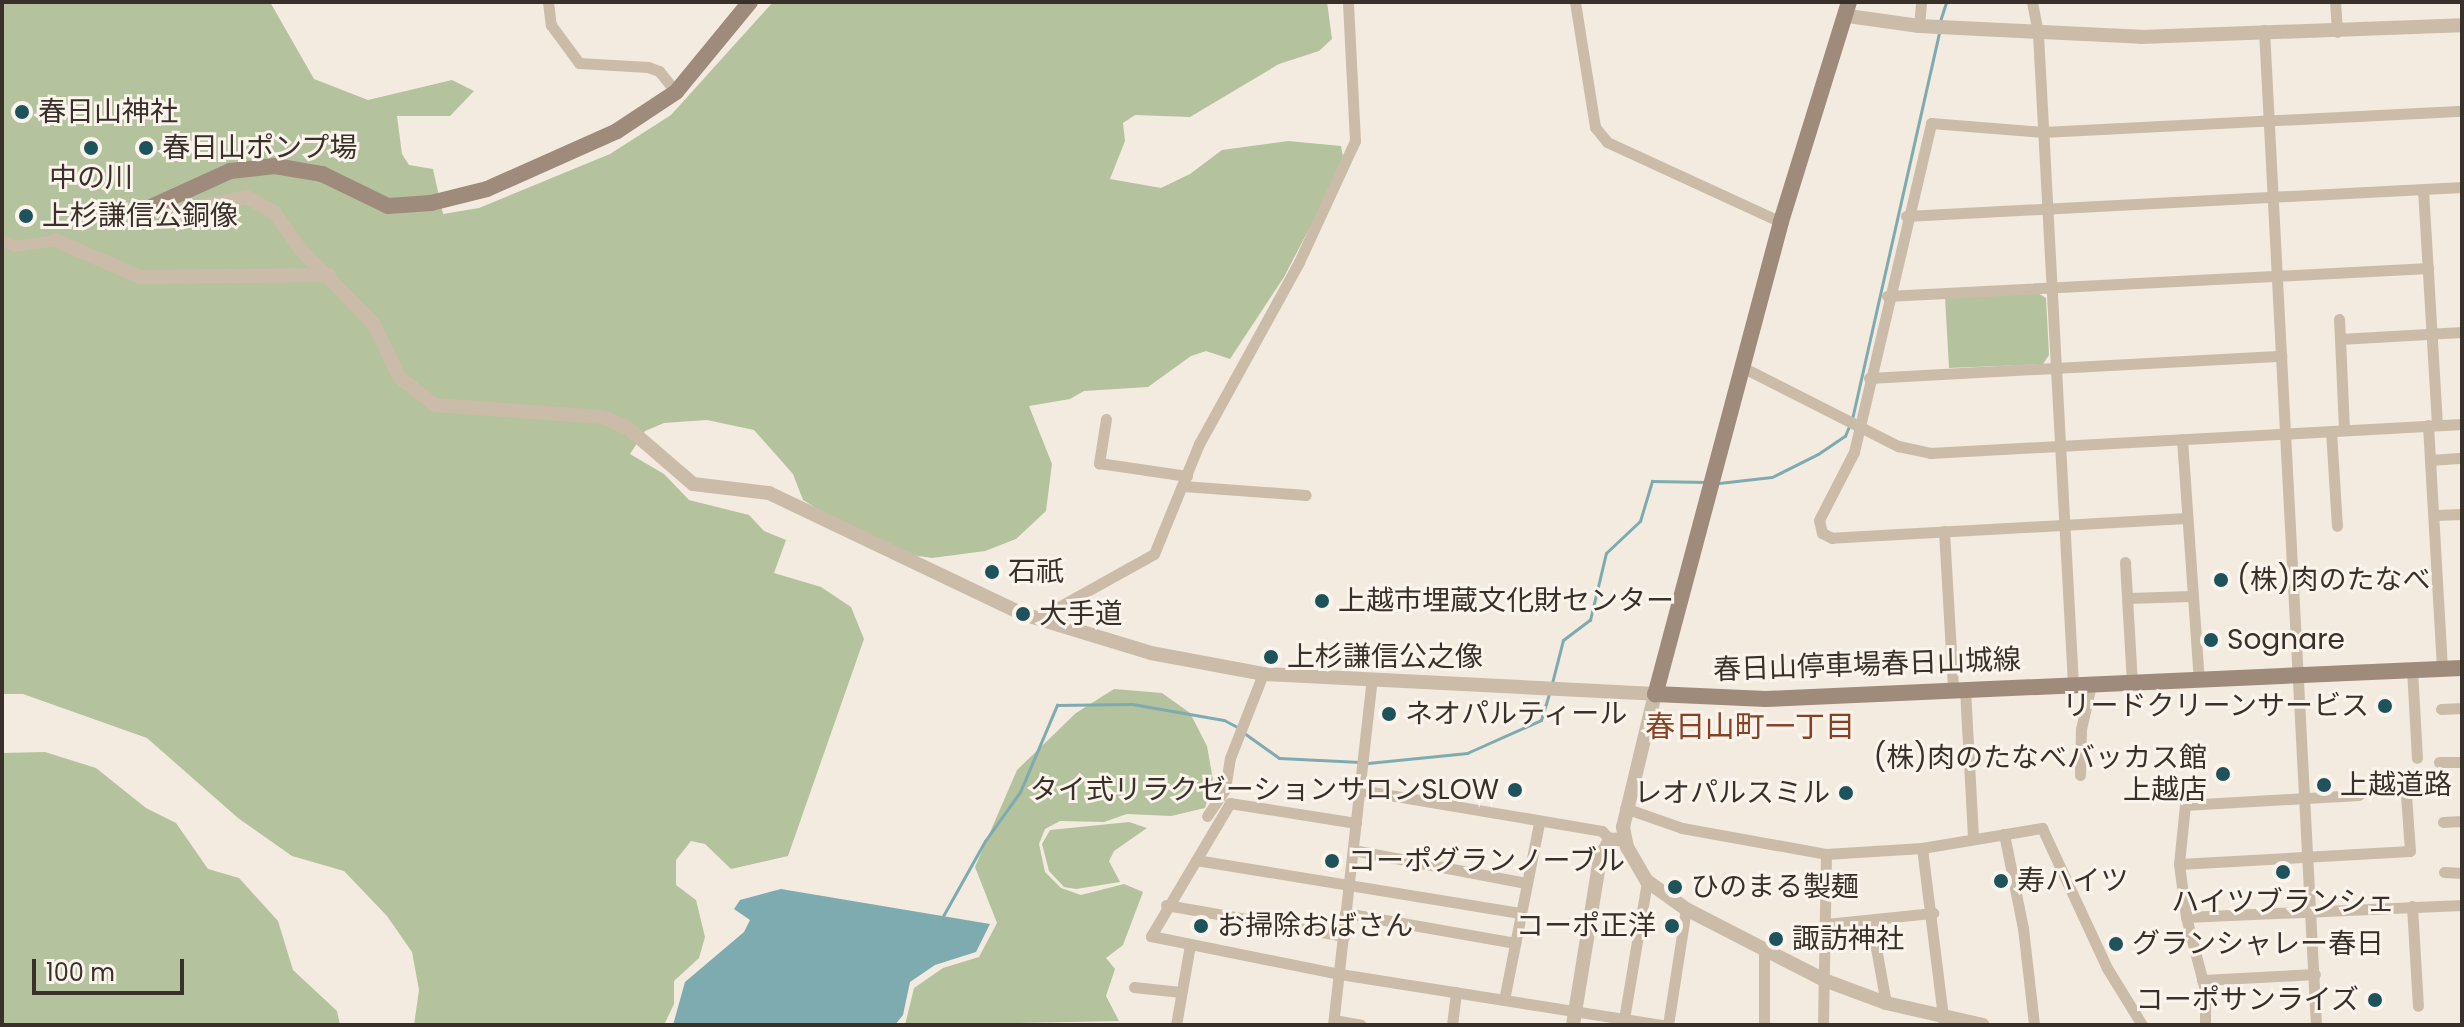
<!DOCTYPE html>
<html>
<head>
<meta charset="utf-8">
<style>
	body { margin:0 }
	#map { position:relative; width:2464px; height:1027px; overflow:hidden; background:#f3ebdf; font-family:Poppins,"Noto Sans JP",sans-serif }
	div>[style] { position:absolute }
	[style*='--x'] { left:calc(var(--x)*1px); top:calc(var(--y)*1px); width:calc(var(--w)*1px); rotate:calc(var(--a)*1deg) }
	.green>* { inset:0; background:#b4c29e }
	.water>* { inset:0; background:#7eabb0 }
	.stream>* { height:3px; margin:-1.5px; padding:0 1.5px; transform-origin:1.5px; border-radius:1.5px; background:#7eabb0 }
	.minor>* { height:11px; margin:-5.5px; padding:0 5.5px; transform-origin:5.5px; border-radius:5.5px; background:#cbbcaa }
	.tertiary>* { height:14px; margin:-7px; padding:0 7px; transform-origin:7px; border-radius:7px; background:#cbbcaa }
	.secondary>* { height:16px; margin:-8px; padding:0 8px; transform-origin:8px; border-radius:8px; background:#9f8b7c }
	.dots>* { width:22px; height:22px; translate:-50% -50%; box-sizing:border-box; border:4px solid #faf4ec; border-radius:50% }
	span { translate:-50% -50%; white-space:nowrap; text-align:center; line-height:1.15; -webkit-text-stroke:6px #faf4ec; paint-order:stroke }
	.poi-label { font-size:28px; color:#39302a }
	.left { translate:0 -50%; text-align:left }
	.right { translate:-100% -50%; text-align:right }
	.street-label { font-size:28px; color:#39302a }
	.neighbourhood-label { font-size:30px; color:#884123 }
	.frame { position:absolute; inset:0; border:4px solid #39302a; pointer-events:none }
	.scale { position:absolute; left:32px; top:959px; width:152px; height:36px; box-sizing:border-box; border:4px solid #39302a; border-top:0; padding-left:10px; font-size:24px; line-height:28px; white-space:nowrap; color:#39302a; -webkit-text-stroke:6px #faf4ec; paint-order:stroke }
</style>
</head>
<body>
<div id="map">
	<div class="green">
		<div style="clip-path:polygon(2px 2px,270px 2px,314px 79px,368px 100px,452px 80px,474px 91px,450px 116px,397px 116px,402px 154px,409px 165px,433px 169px,443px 214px,479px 208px,610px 154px,671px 115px,773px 2px,1327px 2px,1332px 39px,1319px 51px,1279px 64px,1190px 117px,1135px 115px,1123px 123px,1125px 141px,1110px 179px,1161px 188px,1190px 174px,1222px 150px,1288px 141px,1341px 146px,1344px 162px,1284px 277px,1230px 359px,1206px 351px,1191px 356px,1148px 387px,1084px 391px,1070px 399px,1029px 406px,1052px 464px,1046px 511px,1016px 539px,985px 551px,932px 558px,905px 554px,840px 523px,803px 500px,793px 474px,754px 430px,707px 420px,664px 423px,645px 431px,630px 454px,664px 474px,689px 500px,749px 515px,764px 531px,786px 540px,774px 573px,821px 587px,851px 607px,864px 639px,788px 856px,731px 869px,705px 844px,691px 841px,676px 860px,676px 885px,696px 900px,705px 937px,699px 958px,674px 981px,674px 1004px,664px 1025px,414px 1025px,419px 990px,412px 952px,387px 916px,344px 871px,292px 856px,238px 818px,147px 738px,23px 694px,2px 694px)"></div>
		<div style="clip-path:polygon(2038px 293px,2046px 298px,2049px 355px,2043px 364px,1949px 368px,1945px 297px)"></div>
		<div style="clip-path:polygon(1114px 689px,1162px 693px,1190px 713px,1207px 746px,1213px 780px,1205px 808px,1171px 816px,1127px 814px,1104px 822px,1060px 821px,1045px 829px,1039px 844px,1045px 872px,1061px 888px,1081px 895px,1124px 884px,1143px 892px,1123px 945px,1106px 958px,1115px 969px,1106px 996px,1119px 1021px,905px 1025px,914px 988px,943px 968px,979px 957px,997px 923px,975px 867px,1017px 770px,1076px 713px)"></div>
		<div style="clip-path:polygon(45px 752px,96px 768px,146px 808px,176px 823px,208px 869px,239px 878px,278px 921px,293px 970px,337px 1011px,340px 1025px,2px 1025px,2px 753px)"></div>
		<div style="clip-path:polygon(1129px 822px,1147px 828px,1114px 851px,1109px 861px,1120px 882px,1076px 889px,1064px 887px,1049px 871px,1042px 844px,1050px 830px)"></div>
	</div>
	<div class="water">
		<div style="clip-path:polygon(781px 889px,990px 924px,976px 952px,935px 965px,910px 982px,903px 1015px,895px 1025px,673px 1025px,685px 982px,744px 932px,750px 920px,734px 909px,740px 900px)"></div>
	</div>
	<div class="stream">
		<div style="--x:1940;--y:21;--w:20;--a:-72"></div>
		<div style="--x:1852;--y:419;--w:396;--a:-77.3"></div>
		<div style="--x:1719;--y:483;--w:53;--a:-6.5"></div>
		<div style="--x:1772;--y:477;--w:51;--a:-26.6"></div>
		<div style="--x:1818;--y:454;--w:32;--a:-34"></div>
		<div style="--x:1845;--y:436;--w:11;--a:-68"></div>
		<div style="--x:1552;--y:683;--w:44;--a:-75.7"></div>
		<div style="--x:1563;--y:640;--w:34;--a:-37"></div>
		<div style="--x:1590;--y:620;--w:69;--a:-76.6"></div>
		<div style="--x:1606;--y:553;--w:47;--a:-43.3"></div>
		<div style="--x:1640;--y:521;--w:42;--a:-73.3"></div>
		<div style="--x:1652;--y:481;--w:55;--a:1"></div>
		<div style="--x:1244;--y:733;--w:43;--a:35.5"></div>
		<div style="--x:1279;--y:758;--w:81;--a:2.8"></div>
		<div style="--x:1368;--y:763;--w:100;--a:-5.8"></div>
		<div style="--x:1467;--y:753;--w:81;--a:-24"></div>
		<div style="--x:1541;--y:720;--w:27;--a:-73"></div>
		<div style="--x:943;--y:916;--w:86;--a:-60.8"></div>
		<div style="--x:985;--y:841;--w:60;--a:-54.5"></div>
		<div style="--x:1020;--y:792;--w:95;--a:-67"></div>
		<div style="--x:1057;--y:705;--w:75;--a:-0.8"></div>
		<div style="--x:1132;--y:704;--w:93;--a:9.9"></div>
		<div style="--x:1224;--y:720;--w:17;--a:28"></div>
	</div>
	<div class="minor">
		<div style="--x:548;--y:2;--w:23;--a:83"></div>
		<div style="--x:551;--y:25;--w:47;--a:53.6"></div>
		<div style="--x:579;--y:63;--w:69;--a:3.3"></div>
		<div style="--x:648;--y:67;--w:12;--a:20"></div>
		<div style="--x:659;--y:71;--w:27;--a:51"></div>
		<div style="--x:1575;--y:2;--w:127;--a:80.9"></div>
		<div style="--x:1595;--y:127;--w:19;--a:51"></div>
		<div style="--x:1607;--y:142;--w:192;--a:24.7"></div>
		<div style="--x:2032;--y:2;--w:33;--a:79"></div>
		<div style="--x:2038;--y:34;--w:652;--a:86.92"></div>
		<div style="--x:2335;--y:2;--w:30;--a:86"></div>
		<div style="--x:1919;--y:26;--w:24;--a:-85"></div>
		<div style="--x:2264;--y:30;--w:996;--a:87.01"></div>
		<div style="--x:2423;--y:189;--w:236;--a:86.6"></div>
		<div style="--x:1906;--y:216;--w:557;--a:-2.99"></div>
		<div style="--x:2;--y:240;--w:13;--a:27"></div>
		<div style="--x:14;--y:246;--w:41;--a:-8.3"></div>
		<div style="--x:1887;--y:296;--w:542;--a:-2.96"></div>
		<div style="--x:2339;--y:319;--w:20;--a:87"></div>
		<div style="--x:1744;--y:368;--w:173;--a:26.9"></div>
		<div style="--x:1898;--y:446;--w:33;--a:12"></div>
		<div style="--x:1930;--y:453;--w:533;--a:-3.12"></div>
		<div style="--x:1869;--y:378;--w:413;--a:-3.1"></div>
		<div style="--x:1106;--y:419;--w:45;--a:99"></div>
		<div style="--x:1099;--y:463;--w:89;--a:8.4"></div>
		<div style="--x:2428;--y:425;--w:243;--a:86.7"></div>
		<div style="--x:2344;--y:430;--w:91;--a:-92.5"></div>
		<div style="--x:2340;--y:339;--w:122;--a:-3.3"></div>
		<div style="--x:2331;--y:431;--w:95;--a:86.4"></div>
		<div style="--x:2182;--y:439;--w:242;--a:86"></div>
		<div style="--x:2430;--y:460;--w:32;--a:-4"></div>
		<div style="--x:1183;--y:486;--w:123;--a:4.2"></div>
		<div style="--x:2435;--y:515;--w:27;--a:-2"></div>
		<div style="--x:2186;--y:518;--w:355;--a:176.8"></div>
		<div style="--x:1832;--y:538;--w:11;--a:-153"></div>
		<div style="--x:1822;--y:533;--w:13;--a:-103"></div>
		<div style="--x:1819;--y:520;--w:76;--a:-62.8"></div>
		<div style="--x:1854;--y:452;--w:338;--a:-76.8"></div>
		<div style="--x:1931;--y:123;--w:112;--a:4.6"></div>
		<div style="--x:2043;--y:132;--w:420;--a:-2.9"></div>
		<div style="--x:1944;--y:531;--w:158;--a:86.7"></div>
		<div style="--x:2125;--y:562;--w:121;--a:86.7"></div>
		<div style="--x:2128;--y:598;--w:63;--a:-1.8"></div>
		<div style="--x:1037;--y:619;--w:134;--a:-29.1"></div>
		<div style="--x:1154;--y:554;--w:119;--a:-67.8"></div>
		<div style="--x:1199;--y:444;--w:208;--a:-61.2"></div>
		<div style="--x:1299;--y:262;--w:133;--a:-65.2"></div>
		<div style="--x:1355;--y:141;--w:139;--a:-92.9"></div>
		<div style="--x:2412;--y:669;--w:89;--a:86.8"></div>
		<div style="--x:1965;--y:689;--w:150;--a:86.9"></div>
		<div style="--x:2441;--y:709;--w:21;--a:-3"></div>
		<div style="--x:2439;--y:762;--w:23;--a:0"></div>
		<div style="--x:2080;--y:775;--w:46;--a:-88.8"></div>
		<div style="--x:2081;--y:729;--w:45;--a:-77.2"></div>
		<div style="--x:1360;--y:790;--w:245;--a:9.6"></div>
		<div style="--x:1602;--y:831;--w:12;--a:48"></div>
		<div style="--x:1625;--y:808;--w:60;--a:19.3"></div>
		<div style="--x:1682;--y:828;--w:146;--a:10.2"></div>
		<div style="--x:1826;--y:854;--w:96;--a:-3.6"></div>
		<div style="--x:1922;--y:848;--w:122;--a:-9.5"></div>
		<div style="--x:2042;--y:828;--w:154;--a:65.1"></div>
		<div style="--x:2107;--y:968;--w:67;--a:58.4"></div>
		<div style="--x:1207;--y:816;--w:32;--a:-56"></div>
		<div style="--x:1225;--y:789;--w:31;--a:-81"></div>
		<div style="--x:1230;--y:758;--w:90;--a:-68.6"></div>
		<div style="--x:2443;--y:822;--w:19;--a:-3"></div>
		<div style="--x:1356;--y:823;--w:128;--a:-171"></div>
		<div style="--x:1230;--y:803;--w:155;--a:120.7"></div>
		<div style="--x:1151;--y:936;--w:193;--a:11.4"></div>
		<div style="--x:1340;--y:974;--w:327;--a:9"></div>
		<div style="--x:2004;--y:834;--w:96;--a:78.6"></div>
		<div style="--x:2023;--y:928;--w:98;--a:83.5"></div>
		<div style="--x:1922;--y:848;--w:178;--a:82.9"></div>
		<div style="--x:1353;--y:850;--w:176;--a:10.8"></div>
		<div style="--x:1196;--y:860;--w:328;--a:9.3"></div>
		<div style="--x:2179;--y:864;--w:231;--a:-3.2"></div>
		<div style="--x:2410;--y:851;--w:56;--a:-94.1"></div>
		<div style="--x:2444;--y:872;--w:18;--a:3"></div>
		<div style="--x:1166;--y:905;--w:181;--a:9.9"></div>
		<div style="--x:2412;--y:906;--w:100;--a:86.6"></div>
		<div style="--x:1345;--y:913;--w:173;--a:10"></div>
		<div style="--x:2186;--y:917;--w:276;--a:-2.5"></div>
		<div style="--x:1871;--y:920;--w:84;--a:79.8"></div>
		<div style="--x:1826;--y:924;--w:108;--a:-5.9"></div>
		<div style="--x:2202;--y:980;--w:113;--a:-3"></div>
		<div style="--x:1134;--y:987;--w:47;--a:6.1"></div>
		<div style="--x:1504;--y:1000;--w:180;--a:-78.8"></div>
		<div style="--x:1334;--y:1020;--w:27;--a:10"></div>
		<div style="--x:1176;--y:1025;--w:81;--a:-80.1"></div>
		<div style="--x:1333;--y:1025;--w:349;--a:-83.6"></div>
		<div style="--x:1452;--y:1025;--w:33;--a:-83"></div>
		<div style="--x:1623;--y:1025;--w:146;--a:-80.5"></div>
		<div style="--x:1668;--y:1025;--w:117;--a:-81.2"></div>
		<div style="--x:1764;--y:1025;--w:73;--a:-90"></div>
		<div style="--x:1823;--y:1025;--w:171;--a:-89"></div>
		<div style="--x:2205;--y:1025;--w:35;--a:-90"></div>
		<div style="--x:2205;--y:990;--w:75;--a:-104.6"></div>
		<div style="--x:2186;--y:917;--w:53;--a:-97.5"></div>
		<div style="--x:2179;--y:864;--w:59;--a:-84.2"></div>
		<div style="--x:2185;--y:805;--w:174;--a:-3.3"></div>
	</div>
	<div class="tertiary">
		<div style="--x:1848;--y:16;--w:72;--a:8"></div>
		<div style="--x:1919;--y:26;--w:222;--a:2.8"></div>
		<div style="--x:2141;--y:37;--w:321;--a:-2.1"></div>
		<div style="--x:153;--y:206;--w:25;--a:12"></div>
		<div style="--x:177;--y:211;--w:70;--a:-11.5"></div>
		<div style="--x:246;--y:197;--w:32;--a:28"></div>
		<div style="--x:274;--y:212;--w:45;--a:54.9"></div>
		<div style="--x:300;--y:249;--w:105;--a:45.4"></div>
		<div style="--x:374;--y:324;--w:59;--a:64.7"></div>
		<div style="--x:399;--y:377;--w:46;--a:37.9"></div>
		<div style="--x:435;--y:405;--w:168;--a:4.1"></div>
		<div style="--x:603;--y:417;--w:27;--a:24"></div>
		<div style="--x:628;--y:428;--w:86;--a:40.7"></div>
		<div style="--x:693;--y:484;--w:77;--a:6.8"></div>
		<div style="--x:769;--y:493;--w:281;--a:25.5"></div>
		<div style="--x:1023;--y:614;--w:134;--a:16.9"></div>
		<div style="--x:1151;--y:653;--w:114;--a:10.6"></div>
		<div style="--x:1263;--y:674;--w:393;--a:2.9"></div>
		<div style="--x:1655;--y:694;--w:137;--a:103.5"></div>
		<div style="--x:1623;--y:827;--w:20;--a:79"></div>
		<div style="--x:1627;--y:847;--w:39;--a:60"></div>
		<div style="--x:1647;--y:881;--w:48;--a:35.7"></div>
		<div style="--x:1686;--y:909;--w:155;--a:27.2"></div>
		<div style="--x:1824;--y:980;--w:66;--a:20.4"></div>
		<div style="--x:1886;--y:1003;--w:99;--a:12.8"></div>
		<div style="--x:55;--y:240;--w:93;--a:23.5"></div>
		<div style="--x:140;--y:277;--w:189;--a:-0.6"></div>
		<div style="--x:1573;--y:1025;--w:169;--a:-80.8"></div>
		<div style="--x:1600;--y:858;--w:21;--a:-61"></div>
		<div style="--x:1610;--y:840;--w:15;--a:-4"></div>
	</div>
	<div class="secondary">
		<div style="--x:1849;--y:2;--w:230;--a:107.2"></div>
		<div style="--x:1781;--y:222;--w:489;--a:104.9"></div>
		<div style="--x:1655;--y:694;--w:111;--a:2.6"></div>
		<div style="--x:1766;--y:699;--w:697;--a:-2.55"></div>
		<div style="--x:153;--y:206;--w:85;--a:-24.4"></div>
		<div style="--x:230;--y:171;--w:45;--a:-6.3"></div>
		<div style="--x:275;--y:166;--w:48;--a:9.7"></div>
		<div style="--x:322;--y:174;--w:73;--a:25.9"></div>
		<div style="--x:388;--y:206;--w:43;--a:-4"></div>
		<div style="--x:431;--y:203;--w:58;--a:-14"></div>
		<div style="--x:487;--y:189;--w:142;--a:-24"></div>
		<div style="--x:617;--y:131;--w:71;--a:-33.5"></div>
		<div style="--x:676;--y:92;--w:117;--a:-50.6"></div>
	</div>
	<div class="dots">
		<div style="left:22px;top:112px;background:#1f535b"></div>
		<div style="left:91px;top:148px;background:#1f535b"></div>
		<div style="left:146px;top:148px;background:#1f535b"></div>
		<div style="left:26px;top:216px;background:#1f535b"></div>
		<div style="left:992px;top:572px;background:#1f535b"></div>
		<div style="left:2221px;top:580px;background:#1f535b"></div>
		<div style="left:1322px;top:601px;background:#1f535b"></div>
		<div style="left:1023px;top:614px;background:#1f535b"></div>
		<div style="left:2211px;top:640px;background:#1f535b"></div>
		<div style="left:1271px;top:657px;background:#1f535b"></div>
		<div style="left:2385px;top:706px;background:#1f535b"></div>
		<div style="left:1389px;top:714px;background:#1f535b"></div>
		<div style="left:2223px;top:774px;background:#1f535b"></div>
		<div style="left:2324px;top:785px;background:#1f535b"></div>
		<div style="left:1515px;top:790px;background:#1f535b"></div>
		<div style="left:1846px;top:793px;background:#1f535b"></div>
		<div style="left:1332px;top:861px;background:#1f535b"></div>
		<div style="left:2283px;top:872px;background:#1f535b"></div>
		<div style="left:2001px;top:881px;background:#1f535b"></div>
		<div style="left:1675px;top:887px;background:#1f535b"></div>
		<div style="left:1201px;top:926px;background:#1f535b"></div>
		<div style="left:1672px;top:926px;background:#1f535b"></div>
		<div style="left:1776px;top:939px;background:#1f535b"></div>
		<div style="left:2116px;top:944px;background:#1f535b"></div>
		<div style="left:2375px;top:1000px;background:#1f535b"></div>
	</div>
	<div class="poi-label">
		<span class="left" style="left:38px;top:112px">春日山神社</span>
		<span class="left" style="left:162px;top:148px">春日山ポンプ場</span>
		<span style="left:91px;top:178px">中の川</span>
		<span class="left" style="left:42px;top:216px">上杉謙信公銅像</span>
		<span class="left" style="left:1008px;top:572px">石祇</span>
		<span class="left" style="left:2237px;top:580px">(株)肉のたなべ</span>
		<span class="left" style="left:1338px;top:601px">上越市埋蔵文化財センター</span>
		<span class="left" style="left:1039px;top:614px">大手道</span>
		<span class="left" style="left:2227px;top:640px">Sognare</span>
		<span class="left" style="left:1287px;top:657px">上杉謙信公之像</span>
		<span class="right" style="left:2369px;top:706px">リードクリーンサービス</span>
		<span class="left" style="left:1405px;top:714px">ネオパルティール</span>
		<span class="right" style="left:2207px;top:774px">(株)肉のたなべバッカス館<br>上越店</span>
		<span class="left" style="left:2340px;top:785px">上越道路</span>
		<span class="right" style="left:1499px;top:790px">タイ式リラクゼーションサロンSLOW</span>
		<span class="right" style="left:1830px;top:793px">レオパルスミル</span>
		<span class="left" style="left:1348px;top:861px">コーポグランノーブル</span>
		<span class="left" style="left:2017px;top:881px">寿ハイツ</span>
		<span class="left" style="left:1691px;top:887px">ひのまる製麺</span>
		<span style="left:2283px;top:902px">ハイツブランシェ</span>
		<span class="left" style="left:1217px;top:926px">お掃除おばさん</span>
		<span class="right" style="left:1656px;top:926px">コーポ正洋</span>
		<span class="left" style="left:1792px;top:939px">諏訪神社</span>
		<span class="left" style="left:2132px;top:944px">グランシャレー春日</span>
		<span class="right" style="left:2359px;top:1000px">コーポサンライズ</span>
	</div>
	<div class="street-label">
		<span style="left:1867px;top:665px;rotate:-2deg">春日山停車場春日山城線</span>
	</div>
	<div class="neighbourhood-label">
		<span style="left:1750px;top:727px">春日山町一丁目</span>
	</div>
	<div class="frame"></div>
	<div class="scale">100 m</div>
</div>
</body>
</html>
